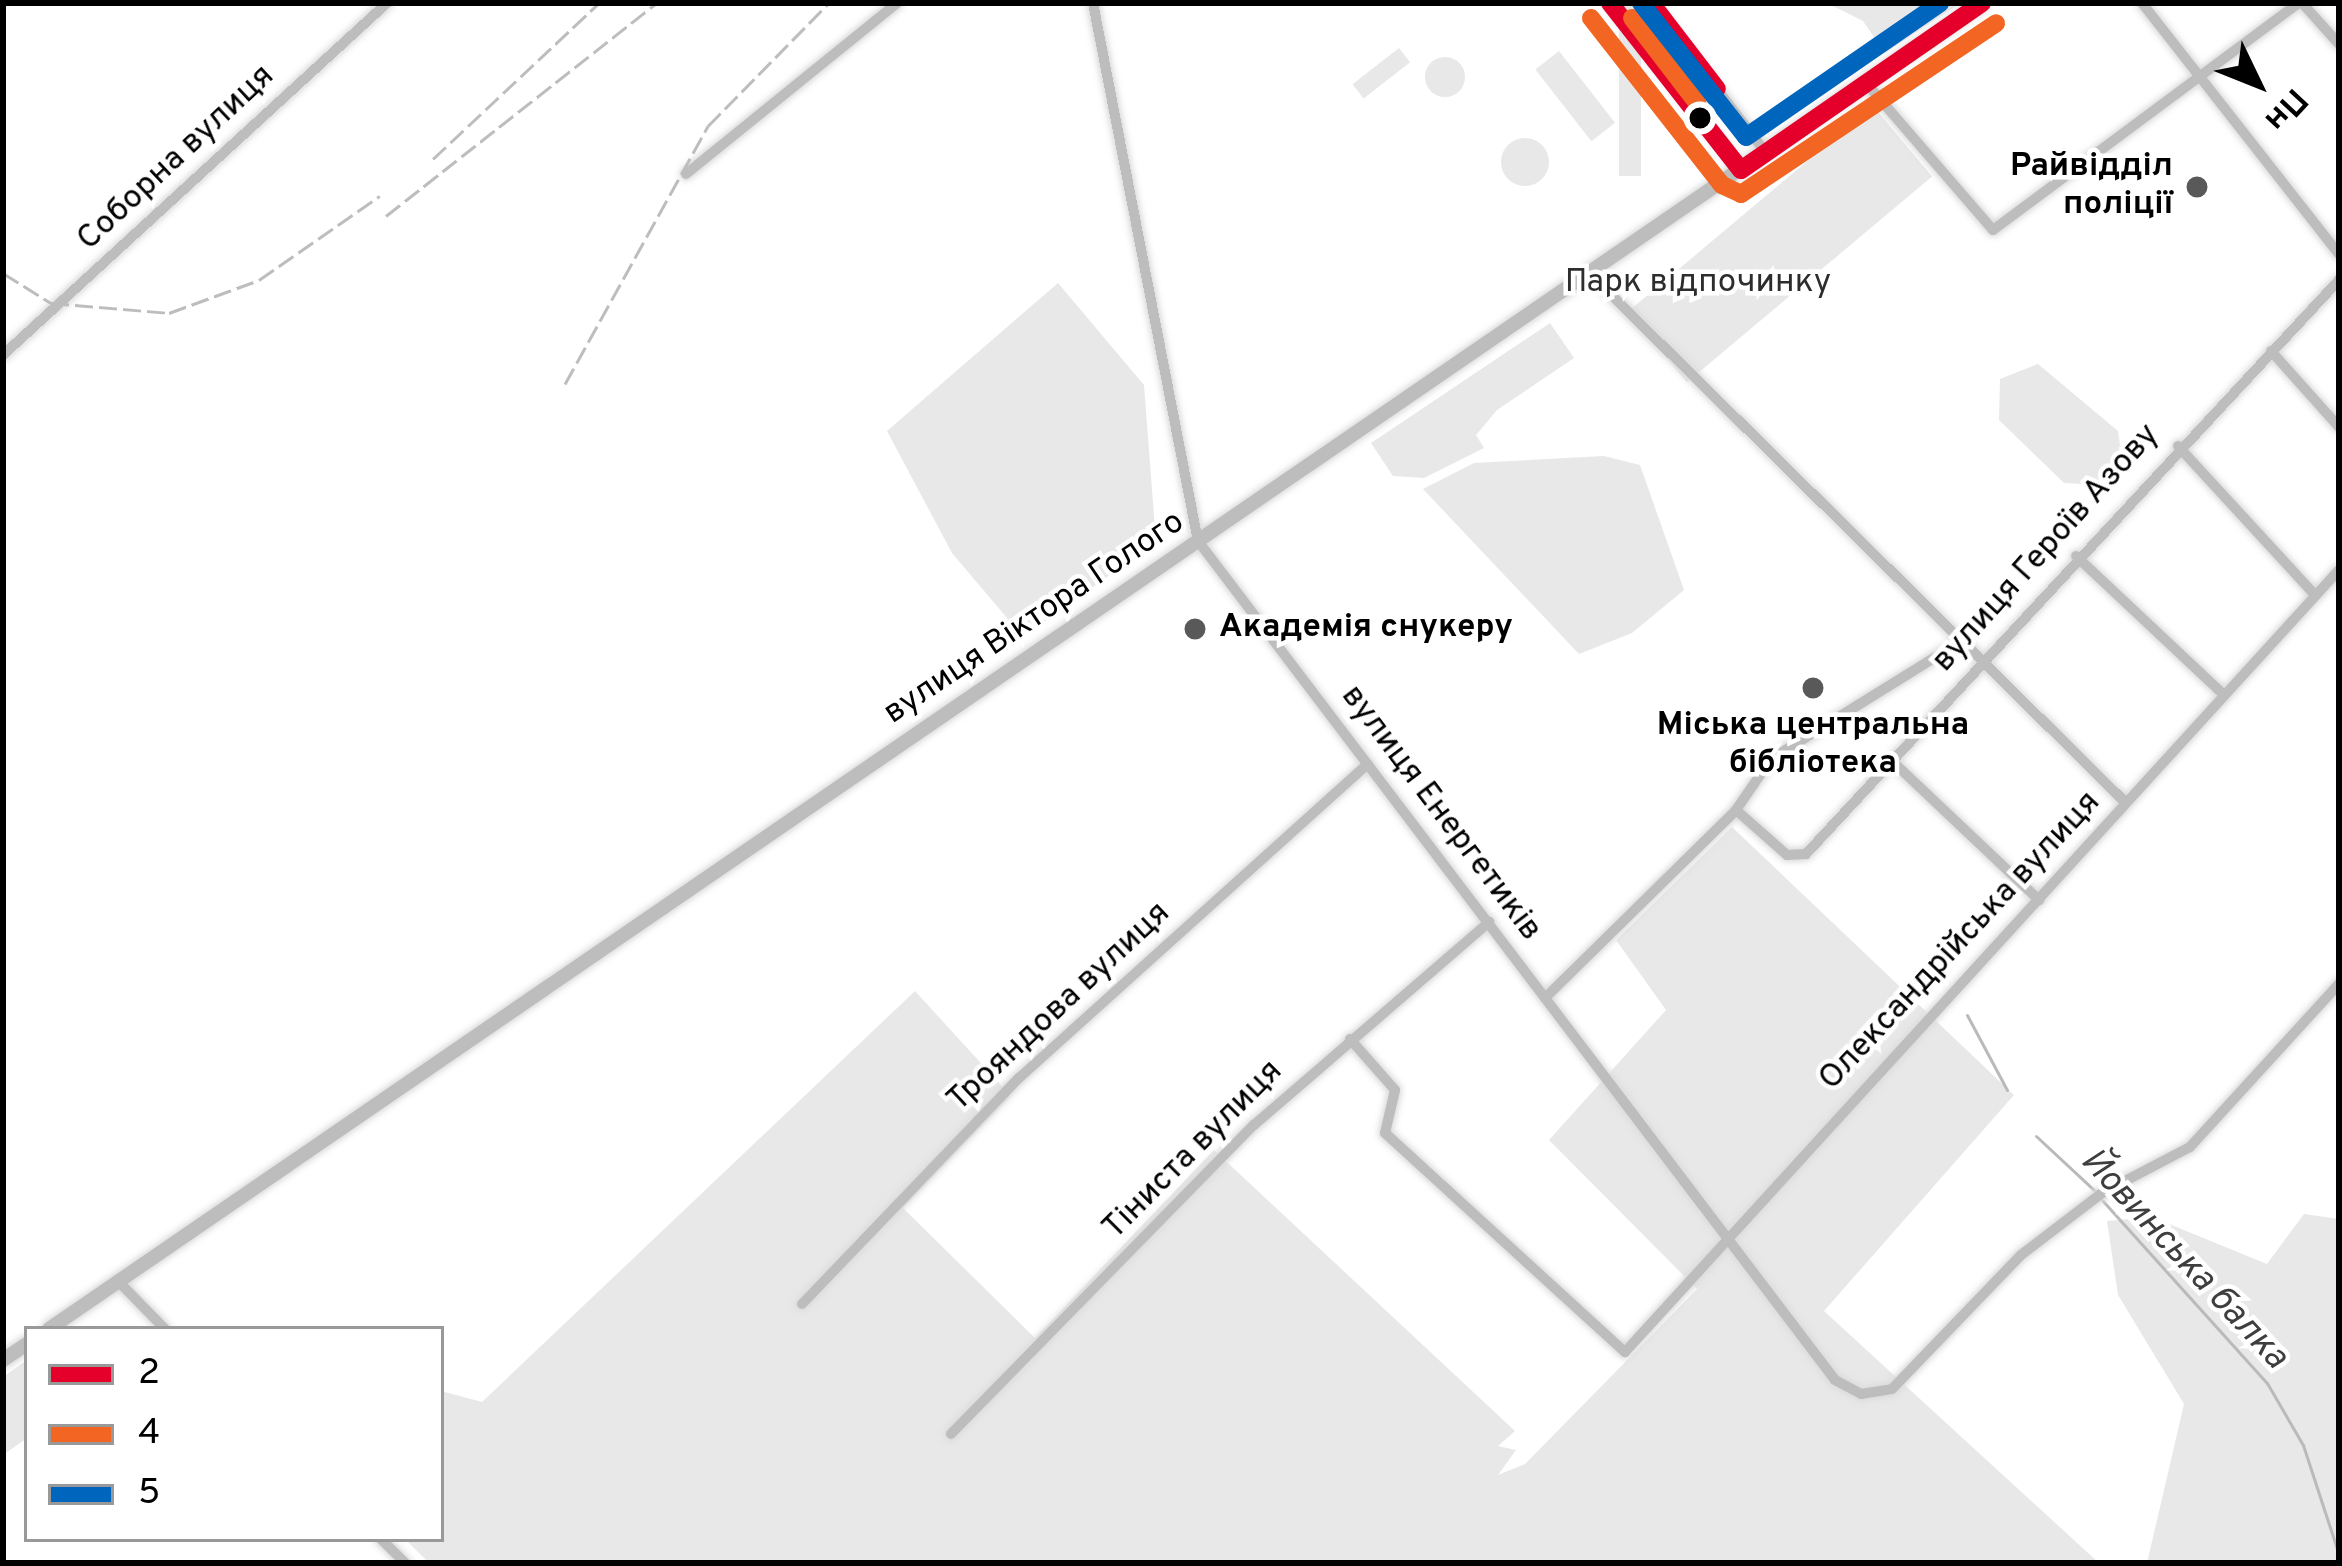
<!DOCTYPE html>
<html>
<head>
<meta charset="utf-8">
<style>
	body { margin:0 }
	#map { position:relative; width:2342px; height:1566px; overflow:hidden; background:#fff; font-family:Overpass,sans-serif }
	div>[style] { position:absolute }
	[style*='--x'] { left:calc(var(--x)*1px); top:calc(var(--y)*1px); width:calc(var(--w)*1px); rotate:calc(var(--a)*1deg) }
	.green>* { inset:0; background:#e8e8e8; transform-origin:0 0 }
	.round { border-radius:50% }
	.stream>* { height:3px; margin:-1.5px; padding:0 1.5px; transform-origin:1.5px; border-radius:1.5px; background:#bababa }
	.roads { filter:drop-shadow(0 0 3px #dbdbdb) drop-shadow(0 0 3px #dbdbdb) }
	.minor>* { height:10px; margin:-5px; padding:0 5px; transform-origin:5px; border-radius:5px; background:#bdbdbd }
	.major>* { height:14px; margin:-7px; padding:0 7px; transform-origin:7px; border-radius:7px; background:#bdbdbd }
	.rail>* { height:3px; margin-top:-1.5px; transform-origin:0; background:repeating-linear-gradient(90deg,#bdbdbd 0 18px,transparent 0 24px) }
	.bus-1>* { height:18px; margin:-9px; padding:0 9px; transform-origin:9px; border-radius:9px; background:#e4002b }
	.bus-2>* { height:18px; margin:-9px; padding:0 9px; transform-origin:9px; border-radius:9px; background:#f26522 }
	.bus-3>* { height:18px; margin:-9px; padding:0 9px; transform-origin:9px; border-radius:9px; background:#0065bd }
	.dots>* { width:33px; height:33px; translate:-50% -50%; box-sizing:border-box; border:6px solid #fff; border-radius:50% }
	span { translate:-50% -50%; white-space:nowrap; text-align:center; line-height:1.15; -webkit-text-stroke:9px #fff; paint-order:stroke }
	.street-label { font-size:33px; color:#000 }
	.poi-label { font-size:33px; color:#000; font-weight:700 }
	.right { translate:-100% -50%; text-align:right }
	.left { translate:0 -50%; text-align:left }
	.park-label { font-size:33px; color:#2d2d2d }
	.water-label { font-size:36px; color:#3e3e3e; font-style:italic }
	.frame { position:absolute; inset:0; border:6px solid #000; pointer-events:none }
	.legend { position:absolute; left:24px; top:1326px; width:420px; height:216px; box-sizing:border-box; background:#fff; border:3px solid #999; margin:0; padding:15px 21px; list-style:none; font-size:36px; color:#000 }
	.legend li { display:flex; align-items:center; gap:24px; height:60px }
	.legend b { width:60px; border:3px solid #999 }
	.north { position:absolute; left:2198px; top:24px; width:120px; height:120px; -webkit-text-stroke:9px #fff; paint-order:stroke; rotate:133deg; font-size:33px; font-weight:700; line-height:48px; text-align:center; color:#000 }
	.north::after { content:''; display:block; margin:auto; width:42px; height:54px; background:#000; clip-path:polygon(50% 0,100% 100%,50% 72%,0 100%) }
</style>
</head>
<body>
<div id="map">
	<div class="green">
		<div style="left:1619px;top:3px;width:22px;height:173px"></div>
		<div style="clip-path:polygon(1827px 3px,1961px 3px,1885px 53px,1863px 21px)"></div>
		<div style="left:1399px;top:48px;width:18px;height:59px;rotate:52deg"></div>
		<div style="left:1559px;top:51px;width:91px;height:30px;rotate:52deg"></div>
		<div class="round" style="left:1425px;top:57px;width:40px;height:40px"></div>
		<div style="left:1873px;top:106px;width:92px;height:320px;rotate:50deg"></div>
		<div class="round" style="left:1501px;top:138px;width:48px;height:48px"></div>
		<div style="clip-path:polygon(1058px 283px,1144px 385px,1156px 542px,1023px 637px,952px 553px,887px 431px)"></div>
		<div style="clip-path:polygon(1550px 323px,1574px 358px,1497px 410px,1476px 435px,1484px 448px,1424px 478px,1393px 476px,1371px 443px)"></div>
		<div style="clip-path:polygon(2038px 364px,2118px 431px,2122px 459px,2102px 485px,2064px 483px,1999px 420px,2000px 379px)"></div>
		<div style="clip-path:polygon(1604px 456px,1640px 465px,1684px 590px,1632px 633px,1579px 654px,1423px 489px,1474px 463px)"></div>
		<div style="clip-path:polygon(1732px 827px,2014px 1095px,1824px 1311px,2099px 1563px,429px 1563px,405px 1539px,441px 1539px,441px 1391px,482px 1402px,915px 991px,1011px 1096px,903px 1208px,1035px 1338px,1214px 1150px,1515px 1431px,1498px 1446px,1516px 1450px,1498px 1475px,1525px 1464px,1697px 1289px,1549px 1140px,1666px 1010px,1616px 940px)"></div>
		<div style="clip-path:polygon(2304px 1214px,2339px 1219px,2339px 1563px,2147px 1563px,2184px 1404px,2118px 1295px,2107px 1221px,2152px 1217px,2267px 1264px)"></div>
		<div style="clip-path:polygon(27px 1360px,27px 1438px,3px 1455px,3px 1377px)"></div>
	</div>
	<div class="stream">
		<div style="--x:1967;--y:1015;--w:85;--a:61.9"></div>
		<div style="--x:2036;--y:1136;--w:82;--a:43"></div>
		<div style="--x:2102;--y:1200;--w:246;--a:48"></div>
		<div style="--x:2267;--y:1383;--w:72;--a:59.9"></div>
		<div style="--x:2303;--y:1445;--w:116;--a:71.9"></div>
	</div>
	<div class="roads">
		<div class="minor">
			<div style="--x:1093;--y:3;--w:548;--a:78.96"></div>
			<div style="--x:1198;--y:541;--w:1053;--a:52.79"></div>
			<div style="--x:1835;--y:1380;--w:30;--a:28"></div>
			<div style="--x:1861;--y:1394;--w:31;--a:-9"></div>
			<div style="--x:1892;--y:1389;--w:186;--a:-46.1"></div>
			<div style="--x:2021;--y:1255;--w:102;--a:-37.4"></div>
			<div style="--x:2102;--y:1193;--w:99;--a:-27.6"></div>
			<div style="--x:2190;--y:1147;--w:221;--a:-47.6"></div>
			<div style="--x:1610;--y:3;--w:212;--a:51.9"></div>
			<div style="--x:1651;--y:3;--w:189;--a:52.5"></div>
			<div style="--x:2142;--y:3;--w:319;--a:51.9"></div>
			<div style="--x:2302;--y:3;--w:55;--a:47.9"></div>
			<div style="--x:1866;--y:83;--w:194;--a:49.2"></div>
			<div style="--x:1993;--y:230;--w:381;--a:-36.6"></div>
			<div style="--x:686;--y:174;--w:272;--a:-39"></div>
			<div style="--x:1589;--y:273;--w:754;--a:44.62"></div>
			<div style="--x:2271;--y:351;--w:102;--a:48.2"></div>
			<div style="--x:3;--y:355;--w:521;--a:-42.51"></div>
			<div style="--x:2178;--y:446;--w:202;--a:47.4"></div>
			<div style="--x:2076;--y:556;--w:203;--a:43.2"></div>
			<div style="--x:1891;--y:760;--w:204;--a:43.4"></div>
			<div style="--x:1736;--y:810;--w:68;--a:41.4"></div>
			<div style="--x:1787;--y:855;--w:19;--a:-3"></div>
			<div style="--x:1806;--y:854;--w:783;--a:-47.12"></div>
			<div style="--x:1545;--y:998;--w:268;--a:-44.5"></div>
			<div style="--x:1736;--y:810;--w:62;--a:-55.5"></div>
			<div style="--x:1771;--y:759;--w:222;--a:-31.8"></div>
			<div style="--x:1350;--y:1039;--w:68;--a:48.6"></div>
			<div style="--x:1395;--y:1090;--w:44;--a:103.1"></div>
			<div style="--x:1385;--y:1133;--w:325;--a:42.4"></div>
			<div style="--x:1625;--y:1352;--w:1059;--a:-47.6"></div>
			<div style="--x:118;--y:1281;--w:67;--a:45.6"></div>
			<div style="--x:802;--y:1304;--w:313;--a:-46.2"></div>
			<div style="--x:1019;--y:1078;--w:469;--a:-42"></div>
			<div style="--x:951;--y:1434;--w:433;--a:-45.6"></div>
			<div style="--x:1254;--y:1125;--w:311;--a:-40.8"></div>
			<div style="--x:381;--y:1539;--w:34;--a:45"></div>
		</div>
		<div class="major">
			<div style="--x:49;--y:1329;--w:2344;--a:-34.45"></div>
			<div style="--x:3;--y:1360;--w:29;--a:-34"></div>
		</div>
	</div>
	<div class="rail">
		<div style="--x:433;--y:159;--w:228;--a:-43.2"></div>
		<div style="--x:386;--y:216;--w:345;--a:-38.2"></div>
		<div style="--x:3;--y:273;--w:57;--a:32"></div>
		<div style="--x:51;--y:303;--w:118;--a:4.8"></div>
		<div style="--x:169;--y:313;--w:96;--a:-20.1"></div>
		<div style="--x:259;--y:280;--w:147;--a:-34.8"></div>
		<div style="--x:565;--y:384;--w:295;--a:-61"></div>
		<div style="--x:708;--y:126;--w:173;--a:-45.5"></div>
	</div>
	<div class="bus-1">
		<div style="--x:1610;--y:3;--w:212;--a:51.9"></div>
		<div style="--x:1741;--y:170;--w:293;--a:-34.7"></div>
		<div style="--x:1651;--y:3;--w:108;--a:52.5"></div>
	</div>
	<div class="bus-2">
		<div style="--x:1591;--y:18;--w:212;--a:51.9"></div>
		<div style="--x:1722;--y:185;--w:21;--a:25"></div>
		<div style="--x:1741;--y:194;--w:307;--a:-33.8"></div>
		<div style="--x:1632;--y:18;--w:108;--a:52.5"></div>
	</div>
	<div class="bus-3">
		<div style="--x:1641;--y:3;--w:170;--a:51.9"></div>
		<div style="--x:1746;--y:137;--w:236;--a:-34.6"></div>
	</div>
	<div class="dots">
		<div style="left:1700px;top:118px;background:#000"></div>
		<div style="left:2197px;top:187px;background:#595959"></div>
		<div style="left:1195px;top:629px;background:#595959"></div>
		<div style="left:1813px;top:688px;background:#595959"></div>
	</div>
	<div class="street-label">
		<span style="left:177px;top:159px;rotate:-43deg">Соборна вулиця</span>
		<span style="left:2047px;top:549px;rotate:-48deg">вулиця Героїв Азову</span>
		<span style="left:1035px;top:619px;rotate:-34deg">вулиця Віктора Голого</span>
		<span style="left:1440px;top:814px;rotate:53deg">вулиця Енергетиків</span>
		<span style="left:1961px;top:942px;rotate:-47deg">Олександрійська вулиця</span>
		<span style="left:1060px;top:1008px;rotate:-43deg">Трояндова вулиця</span>
		<span style="left:1194px;top:1151px;rotate:-45deg">Тіниста вулиця</span>
	</div>
	<div class="poi-label">
		<span class="right" style="left:2173px;top:187px">Райвідділ<br>поліції</span>
		<span class="left" style="left:1219px;top:629px">Академія снукеру</span>
		<span style="left:1813px;top:746px">Міська центральна<br>бібліотека</span>
	</div>
	<div class="park-label">
		<span style="left:1698px;top:284px">Парк відпочинку</span>
	</div>
	<div class="water-label">
		<span style="left:2183px;top:1260px;rotate:47deg">Йовинська балка</span>
	</div>
	<div class="frame"></div>
	<ul class="legend">
	<li><b style="height:15px;background:#e4002b"></b>2</li>
	<li><b style="height:15px;background:#f26522"></b>4</li>
	<li><b style="height:15px;background:#0065bd"></b>5</li>
	</ul>
	<div class="north">Пн</div>
</div>
</body>
</html>
